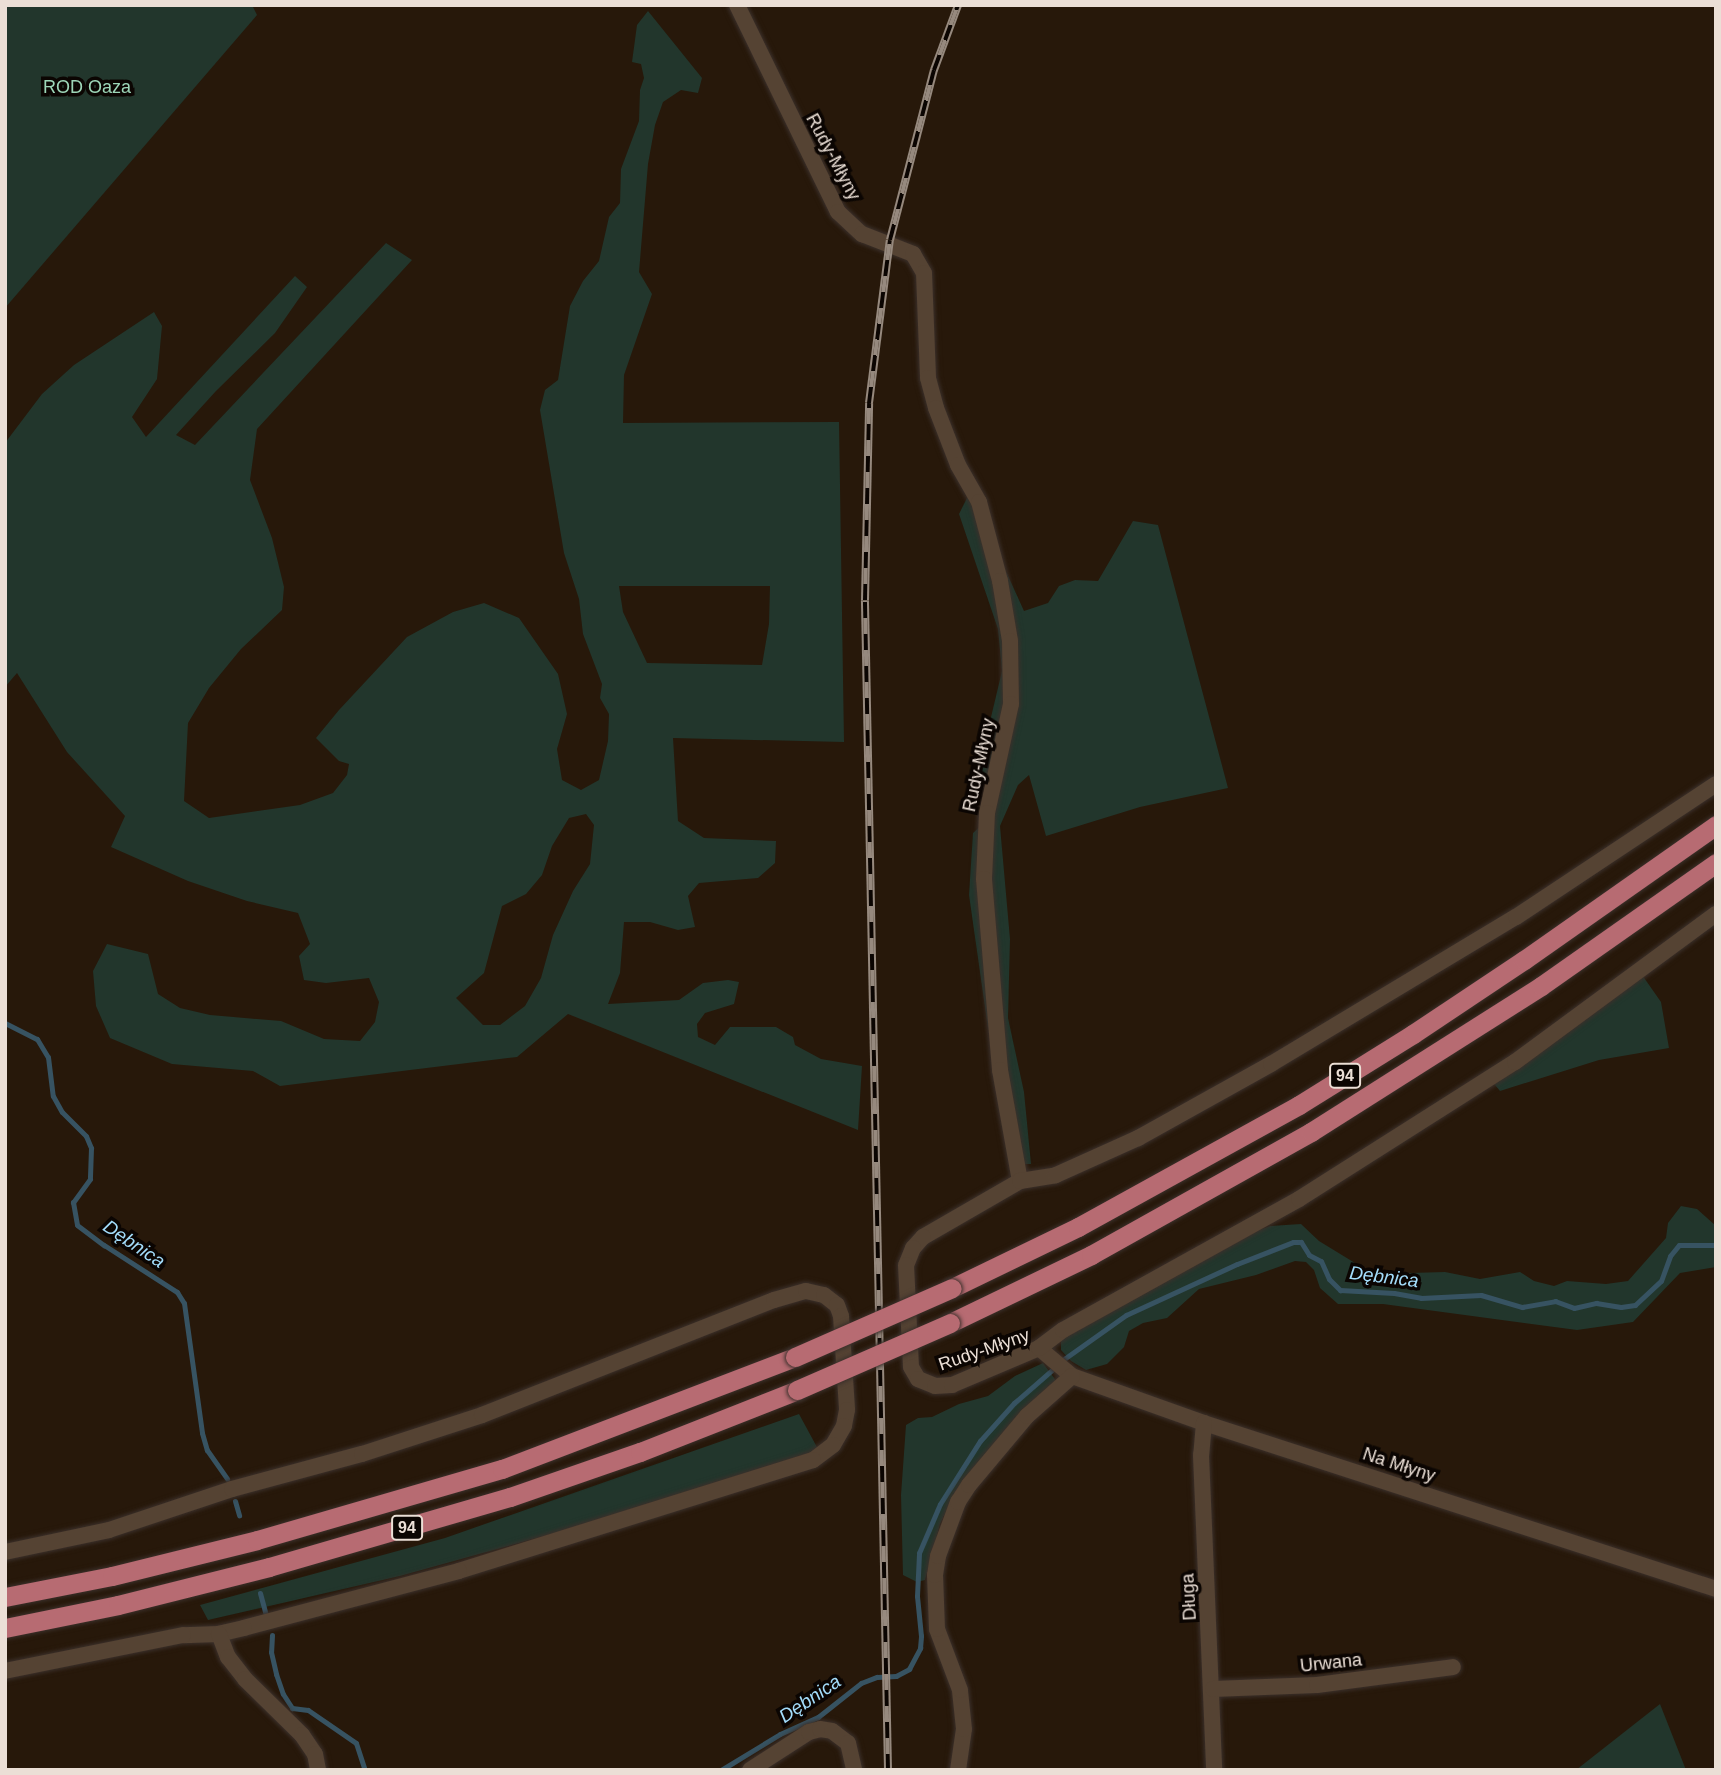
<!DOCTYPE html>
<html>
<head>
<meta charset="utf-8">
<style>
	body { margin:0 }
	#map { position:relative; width:1721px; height:1775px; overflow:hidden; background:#27180a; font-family:Helvetica,sans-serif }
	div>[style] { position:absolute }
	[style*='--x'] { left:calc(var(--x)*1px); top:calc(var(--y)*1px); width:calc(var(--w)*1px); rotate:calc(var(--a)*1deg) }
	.green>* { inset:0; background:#22362c }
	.stream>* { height:5px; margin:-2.5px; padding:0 2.5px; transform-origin:2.5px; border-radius:2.5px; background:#375362 }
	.roads { filter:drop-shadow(0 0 2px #3b302b) drop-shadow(0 0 2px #3b302b) }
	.minor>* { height:16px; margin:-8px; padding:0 8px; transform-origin:8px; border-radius:8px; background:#554333 }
	.primary>* { height:19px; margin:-9.5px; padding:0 9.5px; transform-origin:9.5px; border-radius:9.5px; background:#b76b72 }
	.rail>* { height:8px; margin-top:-4px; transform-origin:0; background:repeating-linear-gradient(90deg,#0b0502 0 16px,#96897e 0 32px); box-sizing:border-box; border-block:2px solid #96897e }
	.bridges { filter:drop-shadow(0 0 2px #3b302b) drop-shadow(0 0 2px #3b302b) }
	.primary-bridge>* { height:19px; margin:-9.5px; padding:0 9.5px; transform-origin:9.5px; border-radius:9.5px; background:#b76b72 }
	span { translate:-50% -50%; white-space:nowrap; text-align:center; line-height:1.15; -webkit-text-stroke:7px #0b0502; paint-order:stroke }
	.shield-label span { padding:2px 5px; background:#0b0502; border:2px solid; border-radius:5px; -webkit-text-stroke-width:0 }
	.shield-label { font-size:16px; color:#ebdfd6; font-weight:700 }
	.park-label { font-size:18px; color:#9dd6b8 }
	.street-label { font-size:18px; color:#ebdfd6 }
	.water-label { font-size:19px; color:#a3dcfa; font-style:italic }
	.frame { position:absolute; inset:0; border:7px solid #ebdfd6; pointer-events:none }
</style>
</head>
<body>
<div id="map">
	<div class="green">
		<div style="clip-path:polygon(5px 5px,252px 5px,257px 15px,5px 308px)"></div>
		<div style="clip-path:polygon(evenodd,648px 11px,702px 78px,698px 93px,681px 90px,663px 102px,655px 125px,648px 164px,639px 272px,652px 294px,624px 375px,623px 423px,839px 422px,844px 742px,673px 738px,678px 821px,704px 838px,776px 841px,775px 863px,758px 878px,699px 883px,688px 896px,695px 927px,678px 930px,650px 922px,624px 922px,620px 973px,608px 1004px,679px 1000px,703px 983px,728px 980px,739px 982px,734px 1004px,705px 1013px,697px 1024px,698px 1037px,715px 1045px,730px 1027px,776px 1027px,793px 1037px,795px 1045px,821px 1059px,862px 1066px,858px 1130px,568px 1014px,517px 1057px,280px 1086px,253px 1071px,172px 1064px,110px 1038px,96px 1006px,93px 971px,107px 944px,148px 954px,158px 994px,180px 1008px,210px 1015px,281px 1021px,324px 1039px,360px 1041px,375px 1022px,379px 1002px,369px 978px,326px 983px,304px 980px,299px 956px,310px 944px,298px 913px,247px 901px,188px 881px,111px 847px,125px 816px,67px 752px,17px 673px,5px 687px,5px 443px,42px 394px,74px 365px,154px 312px,162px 326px,157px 379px,132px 417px,146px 437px,295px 276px,307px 287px,275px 333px,216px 391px,176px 435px,195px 445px,386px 243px,412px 260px,257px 429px,250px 480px,272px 538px,284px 587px,282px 610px,241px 649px,209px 688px,188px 723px,184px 801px,209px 818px,300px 805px,333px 793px,347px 775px,349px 764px,339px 761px,316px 738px,339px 710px,407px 637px,453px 612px,484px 603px,519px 618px,558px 674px,567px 714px,557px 749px,562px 780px,581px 790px,599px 780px,608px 741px,609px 714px,600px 698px,602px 684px,583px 634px,579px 599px,564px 553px,540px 410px,545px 390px,558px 380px,570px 306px,583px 281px,599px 261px,609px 217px,620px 203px,621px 169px,639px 121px,640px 90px,644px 78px,641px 64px,632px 62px,637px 25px,648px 11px,619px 586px,770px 586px,769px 624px,762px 665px,647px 663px,623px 612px,619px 586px,648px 11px,586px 814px,594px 825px,590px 864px,573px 891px,553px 935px,541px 978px,525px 1006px,500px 1025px,483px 1025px,456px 998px,484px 973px,502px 906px,526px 894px,542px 875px,552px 846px,569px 818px,586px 814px)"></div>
		<div style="clip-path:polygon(970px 492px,1024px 611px,1048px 603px,1059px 586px,1075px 580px,1098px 581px,1133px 521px,1158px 525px,1228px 788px,1140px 807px,1046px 836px,1029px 775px,1018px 785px,1000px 826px,1010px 939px,1008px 1018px,1024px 1092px,1031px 1164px,1018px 1164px,998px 1039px,988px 1028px,969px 895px,973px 833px,984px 823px,994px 780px,981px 773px,982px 755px,1002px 671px,998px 629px,959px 514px)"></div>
		<div style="clip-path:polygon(1640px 972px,1661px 1002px,1669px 1048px,1599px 1060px,1500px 1091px,1490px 1079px)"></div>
		<div style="clip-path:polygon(1681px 1206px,1697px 1209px,1716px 1226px,1716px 1267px,1680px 1273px,1633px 1322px,1577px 1330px,1383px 1304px,1338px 1304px,1320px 1288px,1314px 1270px,1306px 1262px,1295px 1261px,1256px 1275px,1199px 1289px,1167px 1318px,1143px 1323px,1129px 1331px,1124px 1347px,1107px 1364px,1086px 1370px,1071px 1361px,1061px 1350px,1061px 1339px,1246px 1235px,1270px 1226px,1301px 1224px,1319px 1241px,1373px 1274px,1445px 1272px,1480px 1279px,1520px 1272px,1534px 1281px,1554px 1286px,1567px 1281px,1606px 1284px,1628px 1281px,1666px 1238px,1668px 1223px)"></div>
		<div style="clip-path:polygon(1043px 1363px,1057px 1382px,950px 1503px,940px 1524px,925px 1580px,917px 1582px,903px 1575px,901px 1495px,906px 1425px,918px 1418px,932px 1417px,959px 1404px,988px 1396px,1015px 1376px)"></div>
		<div style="clip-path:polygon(799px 1414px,818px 1449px,807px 1456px,594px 1522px,400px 1576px,208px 1620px,200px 1605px,445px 1538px)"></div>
		<div style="clip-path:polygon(1660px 1704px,1686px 1770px,1576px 1770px)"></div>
	</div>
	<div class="stream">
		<div style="--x:5;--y:1023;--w:36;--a:27"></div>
		<div style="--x:37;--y:1039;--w:21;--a:59"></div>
		<div style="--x:48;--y:1057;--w:39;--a:83"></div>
		<div style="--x:53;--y:1096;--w:18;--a:61"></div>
		<div style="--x:62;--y:1112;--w:34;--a:45"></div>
		<div style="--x:86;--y:1136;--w:13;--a:67"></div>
		<div style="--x:91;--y:1148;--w:31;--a:92"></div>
		<div style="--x:90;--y:1179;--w:29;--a:126"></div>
		<div style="--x:73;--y:1202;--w:23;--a:80"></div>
		<div style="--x:77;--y:1225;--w:34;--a:37"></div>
		<div style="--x:104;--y:1245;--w:87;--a:32.8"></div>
		<div style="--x:177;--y:1292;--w:13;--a:58"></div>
		<div style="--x:184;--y:1303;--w:131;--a:82.1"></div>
		<div style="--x:202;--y:1433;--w:18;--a:74"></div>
		<div style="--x:207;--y:1450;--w:35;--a:55"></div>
		<div style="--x:1064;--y:1359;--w:76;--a:-35.4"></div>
		<div style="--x:1126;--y:1315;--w:122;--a:-24.7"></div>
		<div style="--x:1237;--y:1264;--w:60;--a:-21.4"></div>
		<div style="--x:1293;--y:1242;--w:8;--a:0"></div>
		<div style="--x:1301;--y:1242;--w:15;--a:58"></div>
		<div style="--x:1309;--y:1255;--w:13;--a:27"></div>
		<div style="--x:1321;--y:1261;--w:20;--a:66"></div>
		<div style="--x:1329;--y:1279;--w:16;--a:45"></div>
		<div style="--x:1340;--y:1290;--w:54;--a:3.2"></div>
		<div style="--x:1394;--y:1293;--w:27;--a:10"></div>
		<div style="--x:1421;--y:1298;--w:60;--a:-2.9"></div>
		<div style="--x:1481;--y:1295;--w:43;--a:16.3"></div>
		<div style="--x:1522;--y:1307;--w:34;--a:-10"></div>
		<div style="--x:1555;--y:1301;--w:20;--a:20"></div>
		<div style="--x:1574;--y:1308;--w:23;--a:-13"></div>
		<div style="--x:1596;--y:1303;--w:25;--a:9"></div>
		<div style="--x:1621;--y:1307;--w:14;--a:-8"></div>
		<div style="--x:1635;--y:1305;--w:35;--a:-43"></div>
		<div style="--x:1661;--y:1281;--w:27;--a:-70"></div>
		<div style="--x:1670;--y:1256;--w:14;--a:-51"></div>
		<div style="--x:1679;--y:1245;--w:37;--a:0"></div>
		<div style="--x:235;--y:1501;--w:15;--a:74"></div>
		<div style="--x:260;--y:1593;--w:23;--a:75"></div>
		<div style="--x:272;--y:1635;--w:17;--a:93"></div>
		<div style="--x:271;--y:1652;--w:23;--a:77"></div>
		<div style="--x:276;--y:1674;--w:21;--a:71"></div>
		<div style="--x:283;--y:1694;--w:17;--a:57"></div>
		<div style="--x:292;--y:1708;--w:16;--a:7"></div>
		<div style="--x:308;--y:1710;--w:58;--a:34.5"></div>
		<div style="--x:356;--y:1743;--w:28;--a:72"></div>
		<div style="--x:721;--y:1770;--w:69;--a:-31.4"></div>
		<div style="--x:780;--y:1734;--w:42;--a:-24.1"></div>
		<div style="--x:818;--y:1717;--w:55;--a:-38.3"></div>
		<div style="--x:861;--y:1683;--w:17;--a:-21"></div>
		<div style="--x:877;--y:1677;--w:19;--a:-3"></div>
		<div style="--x:896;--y:1676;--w:15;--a:-28"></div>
		<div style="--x:909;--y:1669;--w:24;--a:-62"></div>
		<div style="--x:920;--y:1648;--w:12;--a:-85"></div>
		<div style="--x:921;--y:1636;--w:40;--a:-95.7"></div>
		<div style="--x:917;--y:1596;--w:43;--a:-87.3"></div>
		<div style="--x:919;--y:1553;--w:53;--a:-66.8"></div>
		<div style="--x:940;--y:1504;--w:75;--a:-57.6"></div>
		<div style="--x:980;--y:1441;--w:51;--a:-48.2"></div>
		<div style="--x:1014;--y:1403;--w:50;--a:-41"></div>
	</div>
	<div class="roads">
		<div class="minor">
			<div style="--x:737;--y:5;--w:230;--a:64"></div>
			<div style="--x:838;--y:212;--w:33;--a:43"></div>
			<div style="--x:862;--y:234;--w:55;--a:21.4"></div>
			<div style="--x:913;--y:254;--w:22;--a:60"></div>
			<div style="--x:924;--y:273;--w:105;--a:87.8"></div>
			<div style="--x:928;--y:378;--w:31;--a:75"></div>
			<div style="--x:936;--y:408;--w:61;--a:68.9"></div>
			<div style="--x:958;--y:465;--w:43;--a:60.4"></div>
			<div style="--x:979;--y:502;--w:82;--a:75.1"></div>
			<div style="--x:1000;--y:581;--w:61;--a:80.5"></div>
			<div style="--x:1010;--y:641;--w:63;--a:89.1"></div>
			<div style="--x:1011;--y:704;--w:112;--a:102.4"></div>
			<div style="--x:987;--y:813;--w:66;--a:92.6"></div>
			<div style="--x:984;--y:879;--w:192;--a:85.2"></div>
			<div style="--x:1000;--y:1070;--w:113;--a:79.8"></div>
			<div style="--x:1020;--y:1181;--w:112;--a:150"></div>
			<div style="--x:923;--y:1237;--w:15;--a:132"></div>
			<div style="--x:913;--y:1248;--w:18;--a:112"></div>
			<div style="--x:906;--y:1265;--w:102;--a:87.2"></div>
			<div style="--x:911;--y:1367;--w:14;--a:60"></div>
			<div style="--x:918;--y:1379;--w:18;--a:22"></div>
			<div style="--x:935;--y:1386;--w:17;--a:-3"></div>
			<div style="--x:952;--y:1385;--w:95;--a:-23"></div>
			<div style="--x:1039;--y:1348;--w:43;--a:40.3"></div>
			<div style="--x:1072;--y:1376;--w:140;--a:19.6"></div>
			<div style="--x:1204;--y:1423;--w:538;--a:17.96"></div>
			<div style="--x:1020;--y:1181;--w:36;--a:-9"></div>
			<div style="--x:1056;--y:1175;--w:90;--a:-24.3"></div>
			<div style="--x:1138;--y:1138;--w:152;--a:-29.1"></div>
			<div style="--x:1271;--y:1064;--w:286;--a:-31"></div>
			<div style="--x:1516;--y:917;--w:240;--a:-33.6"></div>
			<div style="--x:1039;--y:1348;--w:30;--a:-37"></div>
			<div style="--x:1063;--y:1330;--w:270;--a:-29"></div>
			<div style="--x:1299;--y:1199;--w:256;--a:-32.4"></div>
			<div style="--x:1515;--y:1062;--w:250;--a:-36.4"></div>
			<div style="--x:1204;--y:1423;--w:32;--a:95"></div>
			<div style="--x:1201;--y:1455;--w:315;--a:87.6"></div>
			<div style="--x:5;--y:1552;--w:106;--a:-11.9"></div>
			<div style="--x:109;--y:1530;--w:130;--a:-18.4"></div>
			<div style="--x:232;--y:1489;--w:135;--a:-15.1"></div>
			<div style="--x:362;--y:1454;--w:126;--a:-18"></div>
			<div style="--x:482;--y:1415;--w:314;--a:-21.5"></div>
			<div style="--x:774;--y:1300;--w:33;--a:-16"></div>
			<div style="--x:806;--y:1291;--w:18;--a:13"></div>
			<div style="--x:824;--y:1295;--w:16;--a:38"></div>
			<div style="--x:837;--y:1305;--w:12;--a:70"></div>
			<div style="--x:841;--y:1316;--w:94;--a:86.3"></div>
			<div style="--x:847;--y:1410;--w:16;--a:101"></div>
			<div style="--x:844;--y:1426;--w:22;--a:120"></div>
			<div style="--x:833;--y:1445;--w:25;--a:143"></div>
			<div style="--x:813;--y:1460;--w:371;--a:162.6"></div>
			<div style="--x:459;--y:1571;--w:222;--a:165.2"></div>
			<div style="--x:244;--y:1628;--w:26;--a:167"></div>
			<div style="--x:219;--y:1634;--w:36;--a:178"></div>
			<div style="--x:183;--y:1635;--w:182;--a:168.6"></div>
			<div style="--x:219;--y:1634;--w:25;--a:69"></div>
			<div style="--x:228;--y:1657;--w:28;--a:52"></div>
			<div style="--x:245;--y:1679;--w:80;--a:44.5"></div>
			<div style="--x:302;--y:1735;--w:23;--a:56"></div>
			<div style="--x:315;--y:1754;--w:16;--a:79"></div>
			<div style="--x:1213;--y:1689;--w:104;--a:-2.2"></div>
			<div style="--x:1317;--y:1685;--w:137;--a:-7.5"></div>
			<div style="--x:750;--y:1770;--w:70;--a:-32.8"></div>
			<div style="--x:809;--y:1732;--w:11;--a:-15"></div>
			<div style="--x:820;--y:1729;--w:12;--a:9"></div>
			<div style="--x:832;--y:1731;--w:20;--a:37"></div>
			<div style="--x:848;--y:1743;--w:28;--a:77"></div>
			<div style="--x:958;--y:1770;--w:41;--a:-81.7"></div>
			<div style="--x:964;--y:1729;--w:39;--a:-96"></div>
			<div style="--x:960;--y:1690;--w:65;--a:-110.7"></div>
			<div style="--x:937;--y:1629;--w:54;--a:-92.1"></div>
			<div style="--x:935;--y:1575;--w:19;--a:-81"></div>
			<div style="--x:938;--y:1556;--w:58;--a:-69.7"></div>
			<div style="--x:958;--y:1502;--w:20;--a:-57"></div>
			<div style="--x:969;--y:1485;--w:90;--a:-50"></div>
			<div style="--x:1027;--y:1416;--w:60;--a:-41.6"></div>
		</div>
		<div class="primary">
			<div style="--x:952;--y:1288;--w:140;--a:-25.8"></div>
			<div style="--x:1078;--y:1227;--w:252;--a:-28.9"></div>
			<div style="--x:1299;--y:1105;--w:134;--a:-31.9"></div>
			<div style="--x:1413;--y:1034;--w:133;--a:-33.7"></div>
			<div style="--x:1524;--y:960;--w:235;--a:-35.1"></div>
			<div style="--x:950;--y:1323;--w:157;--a:-25.7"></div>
			<div style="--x:1091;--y:1255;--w:252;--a:-29.2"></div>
			<div style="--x:1311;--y:1132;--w:272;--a:-32.4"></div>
			<div style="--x:1541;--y:986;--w:214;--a:-35.1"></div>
			<div style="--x:5;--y:1597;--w:109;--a:-11.1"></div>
			<div style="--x:112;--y:1576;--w:149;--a:-13.9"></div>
			<div style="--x:257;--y:1540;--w:255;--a:-16.2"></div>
			<div style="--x:502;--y:1469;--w:314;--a:-20.9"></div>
			<div style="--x:5;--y:1628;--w:115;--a:-11.5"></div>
			<div style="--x:118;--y:1605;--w:156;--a:-14.1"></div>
			<div style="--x:269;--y:1567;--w:251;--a:-16.2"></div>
			<div style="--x:510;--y:1497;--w:138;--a:-19.1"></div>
			<div style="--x:640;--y:1452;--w:169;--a:-21.5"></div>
		</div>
	</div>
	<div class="rail">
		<div style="--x:888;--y:1770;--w:1170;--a:-91.13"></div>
		<div style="--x:865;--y:600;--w:197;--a:-88.8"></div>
		<div style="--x:869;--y:403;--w:164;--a:-82.7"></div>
		<div style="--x:890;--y:240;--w:176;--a:-75.5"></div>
		<div style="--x:934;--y:70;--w:69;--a:-69.7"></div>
	</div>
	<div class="bridges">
		<div class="primary-bridge">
			<div style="--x:795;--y:1357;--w:171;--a:-23.7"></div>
			<div style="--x:797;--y:1390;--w:167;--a:-23.6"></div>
		</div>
	</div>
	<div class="shield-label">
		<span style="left:1345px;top:1076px">94</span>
		<span style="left:407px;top:1528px">94</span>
	</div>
	<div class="park-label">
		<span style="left:87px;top:87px">ROD Oaza</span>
	</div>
	<div class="street-label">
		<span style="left:833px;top:157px;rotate:62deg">Rudy-Młyny</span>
		<span style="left:979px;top:765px;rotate:-78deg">Rudy-Młyny</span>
		<span style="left:984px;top:1350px;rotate:-19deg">Rudy-Młyny</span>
		<span style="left:1399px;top:1465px;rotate:18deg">Na Młyny</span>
		<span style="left:1189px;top:1597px;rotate:-93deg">Długa</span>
		<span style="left:1331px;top:1663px;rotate:-6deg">Urwana</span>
	</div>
	<div class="water-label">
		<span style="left:134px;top:1244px;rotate:34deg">Dębnica</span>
		<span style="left:1384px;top:1277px;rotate:7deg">Dębnica</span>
		<span style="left:810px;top:1699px;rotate:-34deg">Dębnica</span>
	</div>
	<div class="frame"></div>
</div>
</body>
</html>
